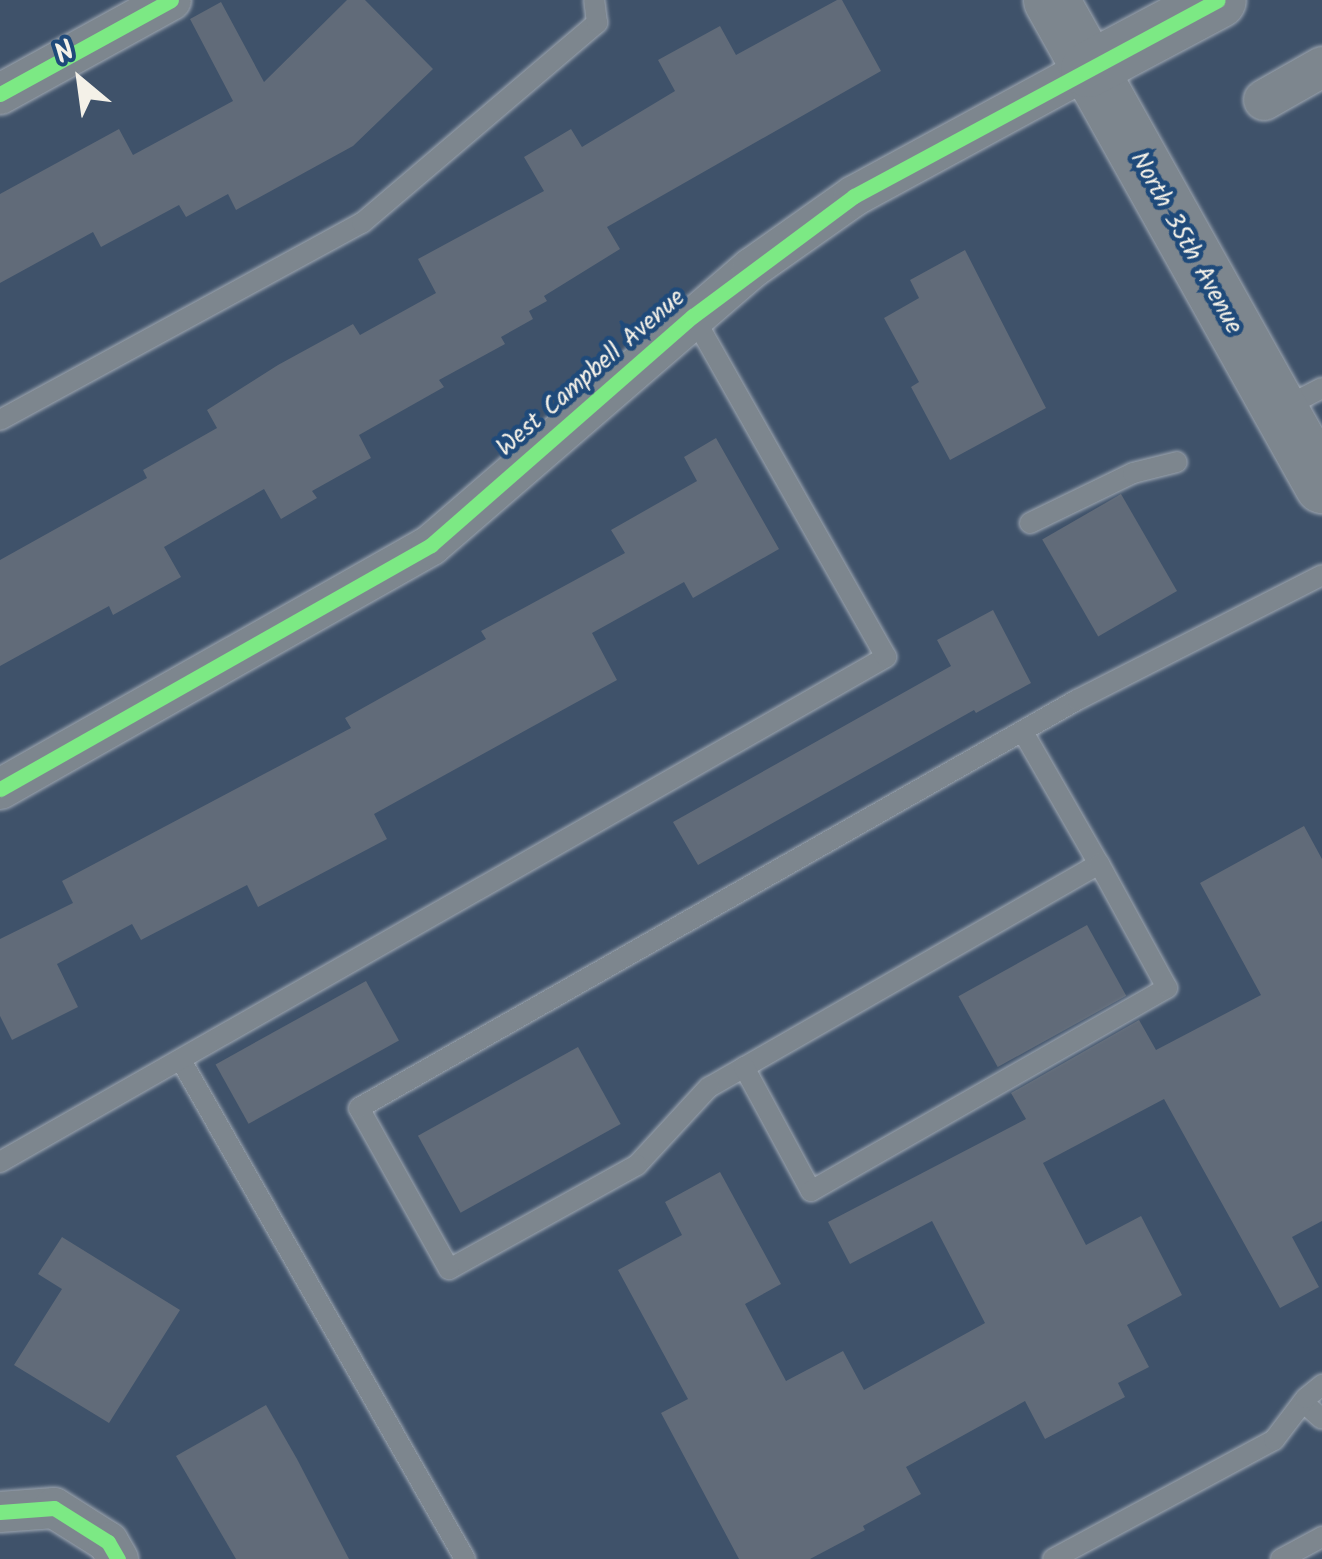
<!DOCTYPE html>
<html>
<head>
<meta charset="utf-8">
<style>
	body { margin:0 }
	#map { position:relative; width:1322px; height:1559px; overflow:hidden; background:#3f526a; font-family:Kalam,sans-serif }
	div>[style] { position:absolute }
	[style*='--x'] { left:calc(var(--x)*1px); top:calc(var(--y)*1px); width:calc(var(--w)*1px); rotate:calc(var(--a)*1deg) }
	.building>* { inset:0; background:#616b79; transform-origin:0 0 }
	.roads { filter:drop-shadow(0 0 2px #a0a8b2) drop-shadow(0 0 2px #a0a8b2) }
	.lane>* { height:20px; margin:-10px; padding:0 10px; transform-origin:10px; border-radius:10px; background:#7d868e }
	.street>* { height:40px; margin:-20px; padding:0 20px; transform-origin:20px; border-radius:20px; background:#7d868e }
	.secondary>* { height:55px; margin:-27.5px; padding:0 27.5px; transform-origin:27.5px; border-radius:27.5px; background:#7d868e }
	.cycleway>* { height:15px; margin:-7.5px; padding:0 7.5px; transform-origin:7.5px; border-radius:7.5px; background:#7ce984 }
	span { translate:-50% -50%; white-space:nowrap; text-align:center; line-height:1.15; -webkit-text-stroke:9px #1f4a7a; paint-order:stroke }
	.street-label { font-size:25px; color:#f4f1e8 }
	.north { position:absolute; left:30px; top:30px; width:100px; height:100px; -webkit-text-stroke:8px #1f4a7a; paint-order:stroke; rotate:331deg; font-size:28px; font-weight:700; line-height:40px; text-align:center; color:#f4f1e8 }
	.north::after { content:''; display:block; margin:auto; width:35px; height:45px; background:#f4f1e8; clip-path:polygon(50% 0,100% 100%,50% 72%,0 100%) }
</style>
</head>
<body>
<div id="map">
	<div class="building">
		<div style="clip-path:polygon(347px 0,365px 0,433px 69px,353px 146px,236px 210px,228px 194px,186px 217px,179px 205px,101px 247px,93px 232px,0 283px,0 194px,119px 129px,133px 155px,233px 101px,190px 19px,221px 2px,264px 82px)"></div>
		<div style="clip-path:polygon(837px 0,842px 0,881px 71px,607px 227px,620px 249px,544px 296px,547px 301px,529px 311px,533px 319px,501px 337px,505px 344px,439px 380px,444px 387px,359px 435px,371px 458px,312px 491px,317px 498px,281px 519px,264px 489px,164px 547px,181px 577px,113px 615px,109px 606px,0 666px,0 560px,147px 478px,143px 470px,217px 428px,207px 410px,278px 365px,353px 324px,360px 335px,436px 293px,418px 259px,544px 191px,524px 157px,571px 129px,582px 147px,675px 91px,658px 60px,720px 26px,736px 55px)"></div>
		<div style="clip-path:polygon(965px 250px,1046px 408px,950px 460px,911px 387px,919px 382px,884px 318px,919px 298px,910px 280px)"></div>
		<div style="clip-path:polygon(716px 438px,779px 549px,693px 598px,684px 582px,592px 633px,617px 680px,374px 814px,387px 839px,258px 907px,247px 885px,141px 940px,132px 924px,57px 964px,78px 1007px,12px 1040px,0 1016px,0 939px,73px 903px,62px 881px,351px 728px,345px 718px,486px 639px,481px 631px,625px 553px,611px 530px,697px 481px,684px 457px)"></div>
		<div style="left:1121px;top:494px;width:112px;height:91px;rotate:60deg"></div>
		<div style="clip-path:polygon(993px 610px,1031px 683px,976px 713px,974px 710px,698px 865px,673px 822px,951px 666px,937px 640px)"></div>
		<div style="clip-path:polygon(1304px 826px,1322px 859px,1322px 1221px,1292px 1237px,1319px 1287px,1280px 1308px,1164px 1099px,1043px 1163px,1086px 1245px,1141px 1216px,1182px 1295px,1127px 1325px,1149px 1367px,1118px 1383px,1125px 1397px,1045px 1439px,1025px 1401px,906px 1467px,921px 1494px,863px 1526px,865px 1530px,810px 1559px,739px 1559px,661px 1413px,688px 1399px,618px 1270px,682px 1235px,665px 1202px,720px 1172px,781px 1284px,745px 1304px,786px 1381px,843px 1351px,864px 1390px,985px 1323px,932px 1221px,850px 1264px,828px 1222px,1026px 1119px,1011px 1093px,1139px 1020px,1156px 1050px,1261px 995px,1200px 883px)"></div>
		<div style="left:1087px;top:925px;width:81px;height:147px;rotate:61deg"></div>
		<div style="left:366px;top:981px;width:68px;height:172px;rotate:61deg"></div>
		<div style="left:578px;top:1047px;width:88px;height:183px;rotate:61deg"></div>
		<div style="clip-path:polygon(62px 1237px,180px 1310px,109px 1423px,14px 1365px,62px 1289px,38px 1274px)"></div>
		<div style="clip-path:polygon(266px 1405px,297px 1459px,349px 1559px,236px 1559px,176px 1456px)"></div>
	</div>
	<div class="roads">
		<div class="lane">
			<div style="--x:1281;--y:409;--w:46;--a:-27.1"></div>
			<div style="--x:0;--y:420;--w:412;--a:-28.6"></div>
			<div style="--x:362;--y:223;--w:309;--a:-40.4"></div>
			<div style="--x:597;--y:23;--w:23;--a:-97"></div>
			<div style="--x:1030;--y:523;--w:114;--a:-25.9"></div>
			<div style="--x:1133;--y:473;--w:45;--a:-14"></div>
			<div style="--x:1023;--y:732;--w:152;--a:60.1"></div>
			<div style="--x:1099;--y:864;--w:449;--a:150.2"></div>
			<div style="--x:709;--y:1087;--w:106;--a:132.7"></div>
			<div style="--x:637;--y:1165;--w:215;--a:151"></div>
			<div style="--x:449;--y:1269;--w:184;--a:-119.2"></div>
			<div style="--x:359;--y:1108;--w:826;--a:-29.61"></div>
			<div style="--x:1077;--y:700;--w:275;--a:-27"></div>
			<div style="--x:182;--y:1062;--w:572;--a:60.34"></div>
			<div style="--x:744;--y:1067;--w:141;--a:61.6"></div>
			<div style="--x:811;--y:1191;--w:410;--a:-29.7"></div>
			<div style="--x:1167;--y:988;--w:141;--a:-118.7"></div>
			<div style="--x:0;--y:1162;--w:1020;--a:-29.68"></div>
			<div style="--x:886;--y:657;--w:392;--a:-119.5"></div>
			<div style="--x:1303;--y:1402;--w:25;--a:42"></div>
			<div style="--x:1053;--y:1559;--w:251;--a:-28.3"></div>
			<div style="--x:1274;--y:1440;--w:53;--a:-52.7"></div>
			<div style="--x:1306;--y:1398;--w:21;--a:-39"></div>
			<div style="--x:1281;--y:1559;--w:47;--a:-28.2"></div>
		</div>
		<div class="street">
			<div style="--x:0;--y:94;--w:195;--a:-28.8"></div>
			<div style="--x:1264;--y:100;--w:67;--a:-29.6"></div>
			<div style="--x:0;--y:789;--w:495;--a:-29.5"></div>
			<div style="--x:431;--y:545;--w:424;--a:-40.8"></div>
			<div style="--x:752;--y:268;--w:125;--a:-35.2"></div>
			<div style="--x:854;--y:196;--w:266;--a:-28.5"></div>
			<div style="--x:0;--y:1512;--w:54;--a:-4.2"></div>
			<div style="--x:54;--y:1508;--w:64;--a:32.2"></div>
			<div style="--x:108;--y:1542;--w:20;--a:60"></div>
		</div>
		<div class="secondary">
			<div style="--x:1051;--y:0;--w:556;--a:60.81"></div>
			<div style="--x:1088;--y:69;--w:147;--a:-28"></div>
		</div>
	</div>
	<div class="cycleway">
		<div style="--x:0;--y:94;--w:195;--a:-28.8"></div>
		<div style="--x:0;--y:789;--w:495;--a:-29.5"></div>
		<div style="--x:431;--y:545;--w:348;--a:-41.2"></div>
		<div style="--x:693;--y:316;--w:201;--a:-36.7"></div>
		<div style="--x:854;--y:196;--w:413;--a:-28.3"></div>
		<div style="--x:0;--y:1512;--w:54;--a:-4.2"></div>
		<div style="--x:54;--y:1508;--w:64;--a:32.2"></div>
		<div style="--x:108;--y:1542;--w:20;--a:60"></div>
	</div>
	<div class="street-label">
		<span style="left:1186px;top:243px;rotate:61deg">North 35th Avenue</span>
		<span style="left:591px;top:373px;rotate:-41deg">West Campbell Avenue</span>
	</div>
	<div class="north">N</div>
</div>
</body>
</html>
